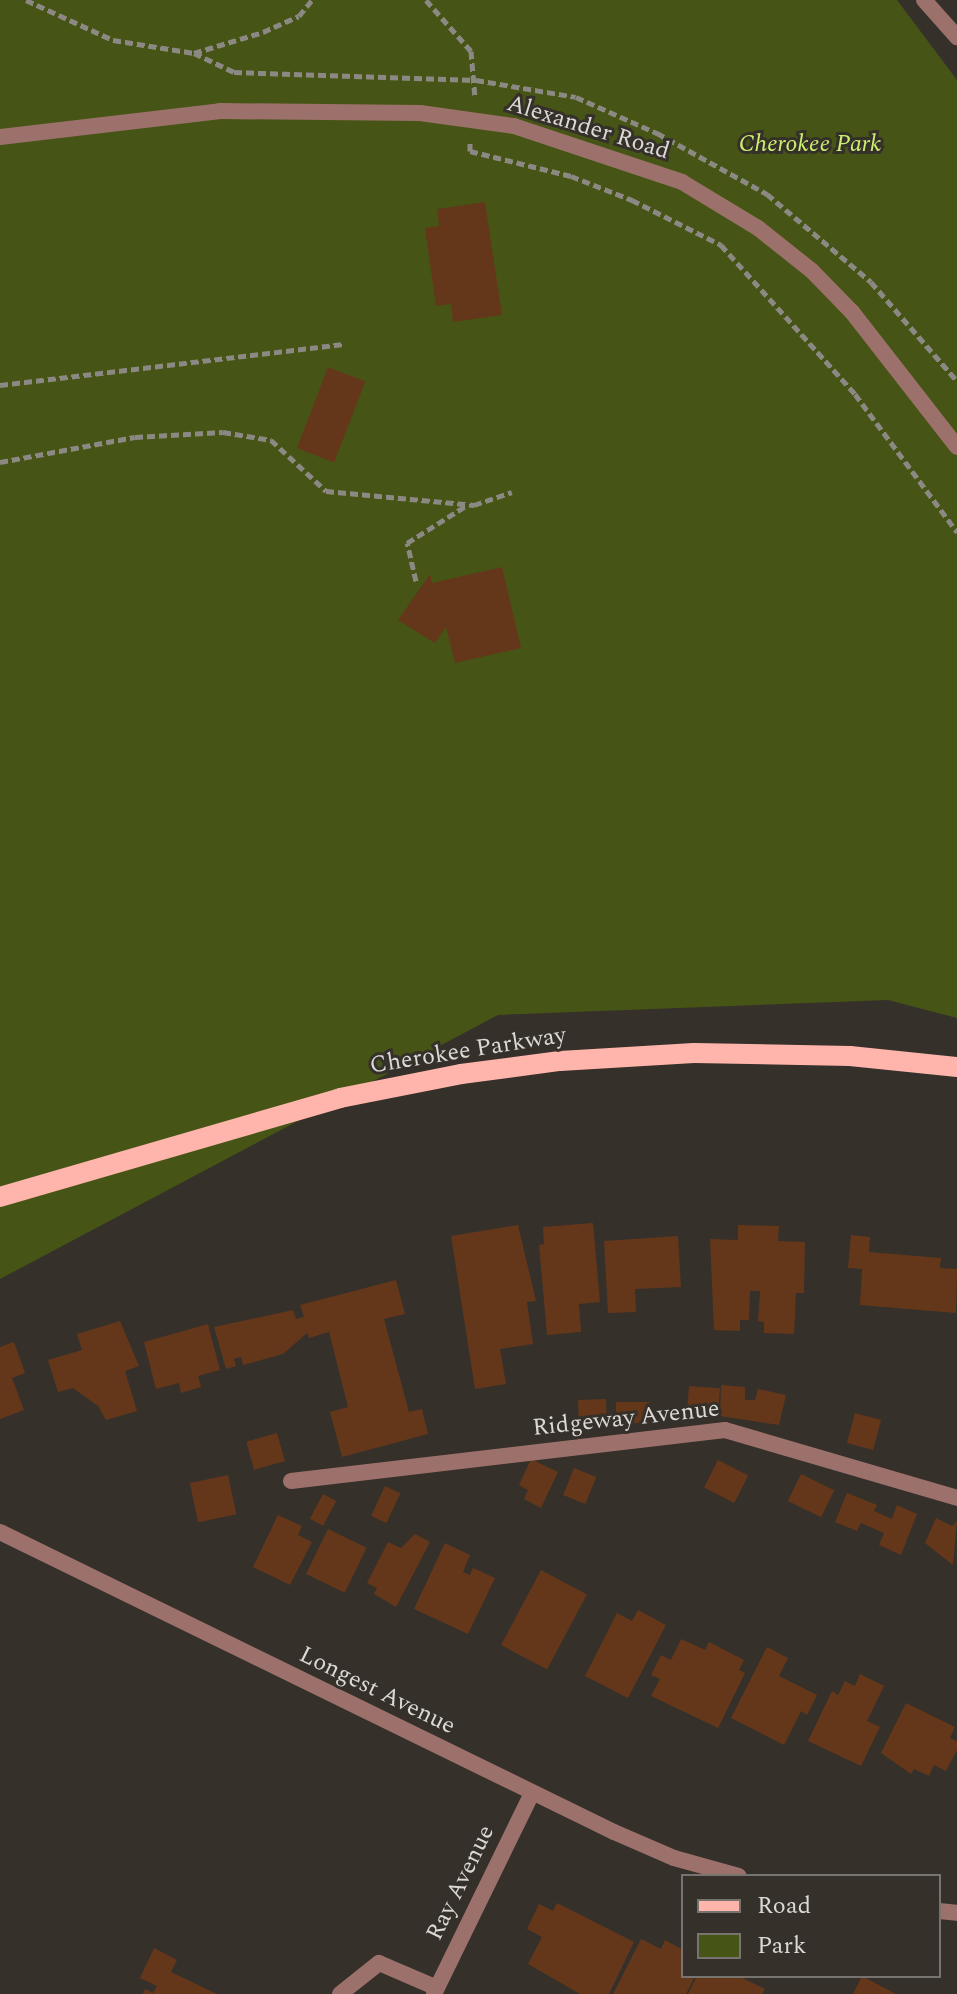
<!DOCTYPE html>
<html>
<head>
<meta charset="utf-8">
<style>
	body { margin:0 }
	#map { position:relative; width:957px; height:1994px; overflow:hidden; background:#35302a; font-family:Spectral,serif }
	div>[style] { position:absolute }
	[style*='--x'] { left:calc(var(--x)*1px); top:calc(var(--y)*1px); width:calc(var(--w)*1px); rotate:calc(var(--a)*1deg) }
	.green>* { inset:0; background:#465515 }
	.building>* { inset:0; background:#65371a; transform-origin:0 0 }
	.path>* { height:5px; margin-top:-2.5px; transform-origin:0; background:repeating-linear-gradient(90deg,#8c8884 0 8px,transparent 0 12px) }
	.service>* { height:16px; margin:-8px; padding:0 8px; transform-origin:8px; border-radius:8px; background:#9d716b }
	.minor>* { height:16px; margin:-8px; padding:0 8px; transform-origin:8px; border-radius:8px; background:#9d716b }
	.primary>* { height:20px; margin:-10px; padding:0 10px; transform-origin:10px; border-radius:10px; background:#ffb5ab }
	span { translate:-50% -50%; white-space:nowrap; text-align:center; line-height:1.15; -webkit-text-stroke:6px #35302a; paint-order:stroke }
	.street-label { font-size:24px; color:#dbd8d5 }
	.park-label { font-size:24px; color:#cdef6f; font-style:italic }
	.legend { position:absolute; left:681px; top:1874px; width:260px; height:104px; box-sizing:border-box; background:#35302a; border:2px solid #77736e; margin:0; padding:10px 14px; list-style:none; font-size:24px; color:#dbd8d5 }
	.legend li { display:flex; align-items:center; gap:16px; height:40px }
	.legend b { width:40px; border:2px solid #77736e }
</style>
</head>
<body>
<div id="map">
	<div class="green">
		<div style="clip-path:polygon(0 0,897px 0,957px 80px,957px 1018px,888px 1000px,498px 1015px,0 1279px)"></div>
	</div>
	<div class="building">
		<div style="clip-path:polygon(485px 202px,502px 315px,453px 322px,451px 304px,436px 306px,425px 228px,439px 226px,437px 209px)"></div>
		<div style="left:328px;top:367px;width:40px;height:87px;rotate:21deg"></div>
		<div style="clip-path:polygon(502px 567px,521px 648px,455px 663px,446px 627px,435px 643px,398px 620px,430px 574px,432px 583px)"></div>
		<div style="clip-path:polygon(593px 1223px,600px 1302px,579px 1304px,581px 1332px,547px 1335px,539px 1245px,544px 1244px,543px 1227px)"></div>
		<div style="clip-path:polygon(518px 1225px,536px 1301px,527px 1302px,533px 1344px,500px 1349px,506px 1384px,475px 1389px,451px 1236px)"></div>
		<div style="clip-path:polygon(738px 1225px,779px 1226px,778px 1241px,805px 1242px,804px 1293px,796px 1293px,794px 1334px,764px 1333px,764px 1322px,758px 1321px,760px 1291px,750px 1291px,749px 1320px,740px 1320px,740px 1331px,714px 1330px,710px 1239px,738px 1240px)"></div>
		<div style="clip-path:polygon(851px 1235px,870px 1237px,869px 1252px,941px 1258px,940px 1268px,957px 1269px,956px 1313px,860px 1305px,862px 1269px,848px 1268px)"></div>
		<div style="clip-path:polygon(678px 1236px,681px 1287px,635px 1289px,636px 1312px,608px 1313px,604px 1241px)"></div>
		<div style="clip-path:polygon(396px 1280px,405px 1314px,384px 1319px,409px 1412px,422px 1409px,428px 1434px,342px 1457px,330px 1412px,348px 1407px,329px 1332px,309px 1338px,307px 1333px,283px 1354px,243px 1365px,241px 1357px,234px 1359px,236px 1366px,226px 1369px,214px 1327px,293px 1310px,296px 1319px,304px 1317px,300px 1305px)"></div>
		<div style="clip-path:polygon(120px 1321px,139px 1366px,125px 1371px,137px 1411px,106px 1420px,98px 1406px,73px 1388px,58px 1392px,48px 1360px,82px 1350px,77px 1334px)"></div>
		<div style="clip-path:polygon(208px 1324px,220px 1370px,198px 1376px,201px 1387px,181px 1393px,179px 1383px,156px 1389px,144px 1342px)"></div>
		<div style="clip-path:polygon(14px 1342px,25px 1373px,12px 1378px,24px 1410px,0 1419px,0 1347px)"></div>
		<div style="clip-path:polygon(721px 1385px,745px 1387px,745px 1400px,755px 1400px,758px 1389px,786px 1395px,779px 1425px,720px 1416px)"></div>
		<div style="left:689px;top:1386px;width:31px;height:29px;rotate:4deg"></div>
		<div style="left:606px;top:1399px;width:24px;height:28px;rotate:88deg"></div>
		<div style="left:616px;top:1402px;width:33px;height:21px"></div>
		<div style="left:855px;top:1413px;width:27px;height:31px;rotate:15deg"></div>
		<div style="left:277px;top:1433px;width:29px;height:32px;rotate:74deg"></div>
		<div style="clip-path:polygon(531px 1459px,558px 1472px,541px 1508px,524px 1499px,528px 1490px,519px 1485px)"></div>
		<div style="left:718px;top:1460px;width:34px;height:31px;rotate:27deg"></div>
		<div style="left:574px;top:1468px;width:24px;height:29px;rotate:22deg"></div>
		<div style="left:801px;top:1474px;width:37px;height:30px;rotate:26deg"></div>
		<div style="left:228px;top:1475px;width:40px;height:39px;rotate:78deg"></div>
		<div style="left:385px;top:1486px;width:17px;height:33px;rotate:25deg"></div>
		<div style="clip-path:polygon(847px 1493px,877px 1505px,874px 1511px,892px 1519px,897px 1505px,917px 1514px,901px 1555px,879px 1545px,884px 1533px,861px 1523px,857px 1531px,835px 1522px)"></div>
		<div style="left:323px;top:1494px;width:15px;height:28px;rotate:28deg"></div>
		<div style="clip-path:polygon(278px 1515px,302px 1526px,298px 1535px,312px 1542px,290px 1585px,253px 1567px)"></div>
		<div style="clip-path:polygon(936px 1518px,952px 1526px,957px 1521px,953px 1565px,925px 1543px)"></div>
		<div style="left:328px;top:1529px;width:43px;height:50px;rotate:26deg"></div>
		<div style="clip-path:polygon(415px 1534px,430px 1542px,396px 1607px,374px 1594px,377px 1588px,367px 1583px,388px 1542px,401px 1548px)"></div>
		<div style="clip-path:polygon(445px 1543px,470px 1555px,463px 1572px,470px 1575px,473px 1568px,495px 1578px,468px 1634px,414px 1609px)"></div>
		<div style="left:541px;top:1570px;width:52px;height:85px;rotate:28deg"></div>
		<div style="clip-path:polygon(638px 1610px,666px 1625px,628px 1698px,585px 1676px,617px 1613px,632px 1621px)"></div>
		<div style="clip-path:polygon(681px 1639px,705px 1650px,709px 1642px,744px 1660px,739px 1670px,745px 1673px,718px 1728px,651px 1696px,660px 1679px,651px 1675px,661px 1655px,671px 1660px)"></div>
		<div style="clip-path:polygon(767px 1647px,788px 1658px,779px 1676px,817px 1695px,807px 1715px,801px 1711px,784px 1745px,731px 1718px)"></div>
		<div style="clip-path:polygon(860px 1674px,884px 1686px,867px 1721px,880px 1727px,861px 1766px,808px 1741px,832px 1691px,838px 1695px,845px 1681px,855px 1686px)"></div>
		<div style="clip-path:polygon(906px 1703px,955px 1727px,950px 1738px,957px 1741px,957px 1750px,946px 1771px,934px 1765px,929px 1776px,914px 1769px,911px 1774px,881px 1753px)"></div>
		<div style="clip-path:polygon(557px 1903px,634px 1942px,609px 1994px,580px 1994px,528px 1964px,542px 1937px,527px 1929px,539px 1904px,553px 1911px)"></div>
		<div style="clip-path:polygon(641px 1939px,661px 1949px,665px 1940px,683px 1950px,683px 1976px,695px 1976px,686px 1994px,613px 1994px)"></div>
		<div style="clip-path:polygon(154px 1948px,177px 1960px,171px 1972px,217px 1994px,143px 1994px,145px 1989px,153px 1993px,157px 1986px,140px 1978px)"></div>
		<div style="clip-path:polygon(697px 1976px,738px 1976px,765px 1989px,762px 1994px,688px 1994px)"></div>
		<div style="clip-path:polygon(862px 1976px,896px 1994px,853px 1994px)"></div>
	</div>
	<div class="path">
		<div style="--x:26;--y:0;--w:96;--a:24.7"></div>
		<div style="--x:113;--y:40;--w:82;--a:9.1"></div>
		<div style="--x:194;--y:53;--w:72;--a:-16.9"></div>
		<div style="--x:263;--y:32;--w:39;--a:-24"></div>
		<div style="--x:299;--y:16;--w:21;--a:-51"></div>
		<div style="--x:426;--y:0;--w:68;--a:48.6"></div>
		<div style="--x:471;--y:51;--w:47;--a:85.1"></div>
		<div style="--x:194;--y:53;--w:44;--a:25.4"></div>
		<div style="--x:234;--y:72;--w:242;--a:1.9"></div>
		<div style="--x:476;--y:80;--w:101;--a:9.6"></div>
		<div style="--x:576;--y:97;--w:89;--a:24"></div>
		<div style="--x:657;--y:133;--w:126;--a:29"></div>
		<div style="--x:767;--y:194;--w:136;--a:40.2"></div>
		<div style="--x:871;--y:282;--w:131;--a:49"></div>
		<div style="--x:470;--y:143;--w:8;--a:90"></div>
		<div style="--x:470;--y:151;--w:104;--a:13.9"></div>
		<div style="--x:571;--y:176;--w:66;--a:21.5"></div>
		<div style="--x:632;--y:200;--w:100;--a:26.8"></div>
		<div style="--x:721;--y:245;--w:200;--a:48"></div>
		<div style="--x:855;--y:394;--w:172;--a:53.5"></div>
		<div style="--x:0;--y:385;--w:346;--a:-6.8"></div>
		<div style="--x:0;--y:462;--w:137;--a:-10.5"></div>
		<div style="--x:135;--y:437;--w:88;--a:-3.3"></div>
		<div style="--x:223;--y:432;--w:49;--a:9.5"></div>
		<div style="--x:271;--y:440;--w:75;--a:42.8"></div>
		<div style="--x:326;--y:491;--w:149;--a:5.4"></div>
		<div style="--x:474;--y:505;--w:40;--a:-18.9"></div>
		<div style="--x:416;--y:581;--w:39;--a:-103"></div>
		<div style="--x:407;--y:543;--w:71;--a:-32.3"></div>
	</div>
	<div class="service">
		<div style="--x:340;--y:1994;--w:50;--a:-38.5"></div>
		<div style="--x:379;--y:1963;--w:63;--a:23.3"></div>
	</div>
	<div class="minor">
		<div style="--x:924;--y:0;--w:50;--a:48.3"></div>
		<div style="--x:0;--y:137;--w:222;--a:-6.7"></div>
		<div style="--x:220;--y:111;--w:200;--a:0.6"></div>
		<div style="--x:420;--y:113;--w:95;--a:7.9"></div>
		<div style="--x:514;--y:126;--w:177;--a:18.4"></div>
		<div style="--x:682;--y:182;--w:89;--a:31.2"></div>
		<div style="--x:758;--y:228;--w:69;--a:38.5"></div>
		<div style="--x:812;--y:271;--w:57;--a:45.7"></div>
		<div style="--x:852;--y:312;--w:171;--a:52.1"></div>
		<div style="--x:291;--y:1481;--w:437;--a:-6.7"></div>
		<div style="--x:725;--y:1430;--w:242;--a:16.3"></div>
		<div style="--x:0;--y:1532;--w:683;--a:26.04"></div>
		<div style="--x:614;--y:1832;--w:65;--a:23.4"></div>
		<div style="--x:674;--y:1858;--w:67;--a:15.5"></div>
		<div style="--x:939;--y:1911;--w:18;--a:6"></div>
		<div style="--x:434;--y:1994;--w:224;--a:-64"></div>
	</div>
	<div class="primary">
		<div style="--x:0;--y:1197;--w:354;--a:-16.2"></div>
		<div style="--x:340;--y:1098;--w:123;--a:-11.2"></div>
		<div style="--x:461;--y:1074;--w:100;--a:-7.5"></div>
		<div style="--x:560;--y:1061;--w:134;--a:-3.4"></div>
		<div style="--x:694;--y:1053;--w:156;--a:1.1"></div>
		<div style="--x:850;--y:1056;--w:108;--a:5.9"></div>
	</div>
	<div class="street-label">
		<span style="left:588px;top:128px;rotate:17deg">Alexander Road</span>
		<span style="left:468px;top:1051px;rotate:-9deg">Cherokee Parkway</span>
		<span style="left:626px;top:1419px;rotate:-6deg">Ridgeway Avenue</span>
		<span style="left:377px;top:1691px;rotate:26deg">Longest Avenue</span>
		<span style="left:461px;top:1883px;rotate:-64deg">Ray Avenue</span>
	</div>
	<div class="park-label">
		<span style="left:810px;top:145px">Cherokee Park</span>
	</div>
	<ul class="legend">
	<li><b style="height:10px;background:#ffb5ab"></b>Road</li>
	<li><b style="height:22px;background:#465515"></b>Park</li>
	</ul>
</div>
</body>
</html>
